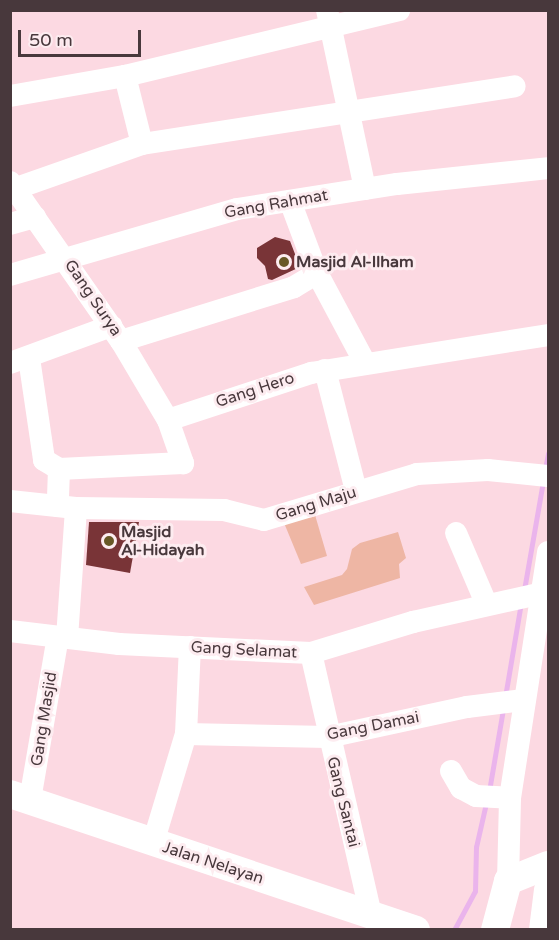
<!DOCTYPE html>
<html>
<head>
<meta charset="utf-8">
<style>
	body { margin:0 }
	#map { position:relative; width:559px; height:940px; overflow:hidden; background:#fcd9e2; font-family:"Varela Round",sans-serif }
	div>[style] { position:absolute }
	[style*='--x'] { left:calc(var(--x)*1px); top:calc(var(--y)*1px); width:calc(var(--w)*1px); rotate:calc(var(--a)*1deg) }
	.green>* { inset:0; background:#eeb6a4 }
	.stream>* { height:5px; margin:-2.5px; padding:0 2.5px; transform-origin:2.5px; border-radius:2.5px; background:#eab4ec }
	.building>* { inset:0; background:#793437 }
	.minor>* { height:22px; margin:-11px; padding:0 11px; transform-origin:11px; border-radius:11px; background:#fff }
	.major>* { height:28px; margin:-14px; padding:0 14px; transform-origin:14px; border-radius:14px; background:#fff }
	.dots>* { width:16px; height:16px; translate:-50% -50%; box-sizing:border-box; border:3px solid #fdecf0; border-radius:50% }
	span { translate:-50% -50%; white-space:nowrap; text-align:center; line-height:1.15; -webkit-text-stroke:6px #fdecf0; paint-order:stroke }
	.street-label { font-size:16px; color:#48383c }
	.poi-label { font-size:16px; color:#48383c; font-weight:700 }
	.left { translate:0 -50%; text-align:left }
	.frame { position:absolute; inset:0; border:12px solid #48383c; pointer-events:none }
	.scale { position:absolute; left:18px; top:30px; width:123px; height:27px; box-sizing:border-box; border:3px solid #48383c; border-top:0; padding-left:8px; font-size:18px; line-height:21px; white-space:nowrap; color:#48383c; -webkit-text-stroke:4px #fdecf0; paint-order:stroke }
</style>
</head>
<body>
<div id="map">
	<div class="green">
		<div style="clip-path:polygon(313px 508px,327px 556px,301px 564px,282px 518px)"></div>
		<div style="clip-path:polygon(398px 532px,406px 558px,399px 564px,400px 578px,314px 605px,304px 587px,342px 575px,347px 569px,352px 549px,360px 543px)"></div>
	</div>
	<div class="stream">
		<div style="--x:545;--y:469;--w:16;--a:-79"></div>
		<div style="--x:524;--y:590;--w:111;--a:-80.1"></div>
		<div style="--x:505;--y:697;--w:96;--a:-80.4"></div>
		<div style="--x:489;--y:791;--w:83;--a:-80.3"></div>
		<div style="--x:454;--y:930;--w:44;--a:-61.7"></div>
		<div style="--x:475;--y:891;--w:44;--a:-88.7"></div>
		<div style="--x:476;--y:847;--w:45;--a:-77.2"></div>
	</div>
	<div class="building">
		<div style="clip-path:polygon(275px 237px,290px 241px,300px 267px,272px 280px,268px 279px,265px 266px,257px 258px,257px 248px)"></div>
		<div style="clip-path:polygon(89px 522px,139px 522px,130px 573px,86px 565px)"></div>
	</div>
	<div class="minor">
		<div style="--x:327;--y:10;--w:183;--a:78"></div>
		<div style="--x:125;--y:76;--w:70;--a:76"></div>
		<div style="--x:10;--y:96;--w:117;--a:-9.9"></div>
		<div style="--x:125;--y:76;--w:282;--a:-13.5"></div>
		<div style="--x:10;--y:182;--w:194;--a:55.1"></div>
		<div style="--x:121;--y:341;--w:92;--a:59.3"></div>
		<div style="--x:168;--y:420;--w:46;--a:70.8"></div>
		<div style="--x:183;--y:463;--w:124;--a:177.2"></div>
		<div style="--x:59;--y:469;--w:37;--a:92"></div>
		<div style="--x:14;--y:189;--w:136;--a:-19.4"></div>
		<div style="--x:142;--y:144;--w:377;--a:-8.8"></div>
		<div style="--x:290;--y:201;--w:77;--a:69.4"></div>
		<div style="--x:10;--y:224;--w:26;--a:-16"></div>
		<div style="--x:10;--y:275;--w:236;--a:-16.2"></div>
		<div style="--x:237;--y:209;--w:162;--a:-8.9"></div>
		<div style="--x:397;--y:184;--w:152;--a:-6"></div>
		<div style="--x:121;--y:341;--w:181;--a:-17.3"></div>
		<div style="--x:294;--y:287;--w:27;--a:-31"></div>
		<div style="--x:317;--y:273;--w:102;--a:61.9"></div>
		<div style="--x:29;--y:358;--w:103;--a:81.6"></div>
		<div style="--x:44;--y:460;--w:17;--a:31"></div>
		<div style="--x:10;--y:363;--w:108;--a:-20.1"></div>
		<div style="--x:325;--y:370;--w:125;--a:75.6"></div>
		<div style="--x:168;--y:420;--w:151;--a:-18.2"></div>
		<div style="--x:311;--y:373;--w:240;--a:-9.1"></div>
		<div style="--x:10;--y:501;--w:66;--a:6.1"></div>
		<div style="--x:76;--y:508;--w:148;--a:0.8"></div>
		<div style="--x:224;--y:510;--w:41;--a:14"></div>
		<div style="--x:264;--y:520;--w:160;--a:-16.7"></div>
		<div style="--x:417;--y:474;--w:71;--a:-3.2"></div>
		<div style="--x:488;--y:470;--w:60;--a:5.7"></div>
		<div style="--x:456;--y:533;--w:76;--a:66.8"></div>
		<div style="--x:10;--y:631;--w:110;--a:6.8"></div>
		<div style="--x:119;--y:644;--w:192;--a:2.7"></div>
		<div style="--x:311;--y:653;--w:107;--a:-16.9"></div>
		<div style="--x:413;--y:622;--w:133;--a:-12.6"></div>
		<div style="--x:67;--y:638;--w:130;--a:-86"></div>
		<div style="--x:311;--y:653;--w:268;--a:77.1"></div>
		<div style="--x:186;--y:734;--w:142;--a:1.2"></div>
		<div style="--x:328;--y:737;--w:142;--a:-12.2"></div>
		<div style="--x:467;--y:707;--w:56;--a:-7.1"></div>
		<div style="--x:451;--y:771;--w:20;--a:60"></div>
		<div style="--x:461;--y:788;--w:17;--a:28"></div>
		<div style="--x:476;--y:796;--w:34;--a:3"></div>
		<div style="--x:30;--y:800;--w:165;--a:-80.3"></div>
		<div style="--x:153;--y:843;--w:114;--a:-73.2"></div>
		<div style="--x:186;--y:734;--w:87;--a:-87.4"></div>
		<div style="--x:508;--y:881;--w:83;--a:-88.6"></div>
		<div style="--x:510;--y:798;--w:249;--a:-81.2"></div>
	</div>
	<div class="major">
		<div style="--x:10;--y:794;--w:428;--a:18.5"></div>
		<div style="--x:495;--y:930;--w:51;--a:-75.1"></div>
		<div style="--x:508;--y:881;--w:43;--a:-21.8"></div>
		<div style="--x:543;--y:930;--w:40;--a:-82.9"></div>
	</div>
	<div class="dots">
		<div style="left:284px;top:262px;background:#685826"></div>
		<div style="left:109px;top:541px;background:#685826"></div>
	</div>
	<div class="street-label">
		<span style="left:276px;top:204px;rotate:-10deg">Gang Rahmat</span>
		<span style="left:93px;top:298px;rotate:56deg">Gang Surya</span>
		<span style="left:255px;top:390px;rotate:-18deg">Gang Hero</span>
		<span style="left:316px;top:504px;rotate:-17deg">Gang Maju</span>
		<span style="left:244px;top:650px;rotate:3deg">Gang Selamat</span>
		<span style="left:44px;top:719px;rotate:-81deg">Gang Masjid</span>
		<span style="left:373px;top:726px;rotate:-11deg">Gang Damai</span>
		<span style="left:343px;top:802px;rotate:76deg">Gang Santai</span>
		<span style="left:213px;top:863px;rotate:18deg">Jalan Nelayan</span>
	</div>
	<div class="poi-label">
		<span class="left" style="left:296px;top:262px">Masjid Al-Ilham</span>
		<span class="left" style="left:121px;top:541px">Masjid<br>Al-Hidayah</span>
	</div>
	<div class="frame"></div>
	<div class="scale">50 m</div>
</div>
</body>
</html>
